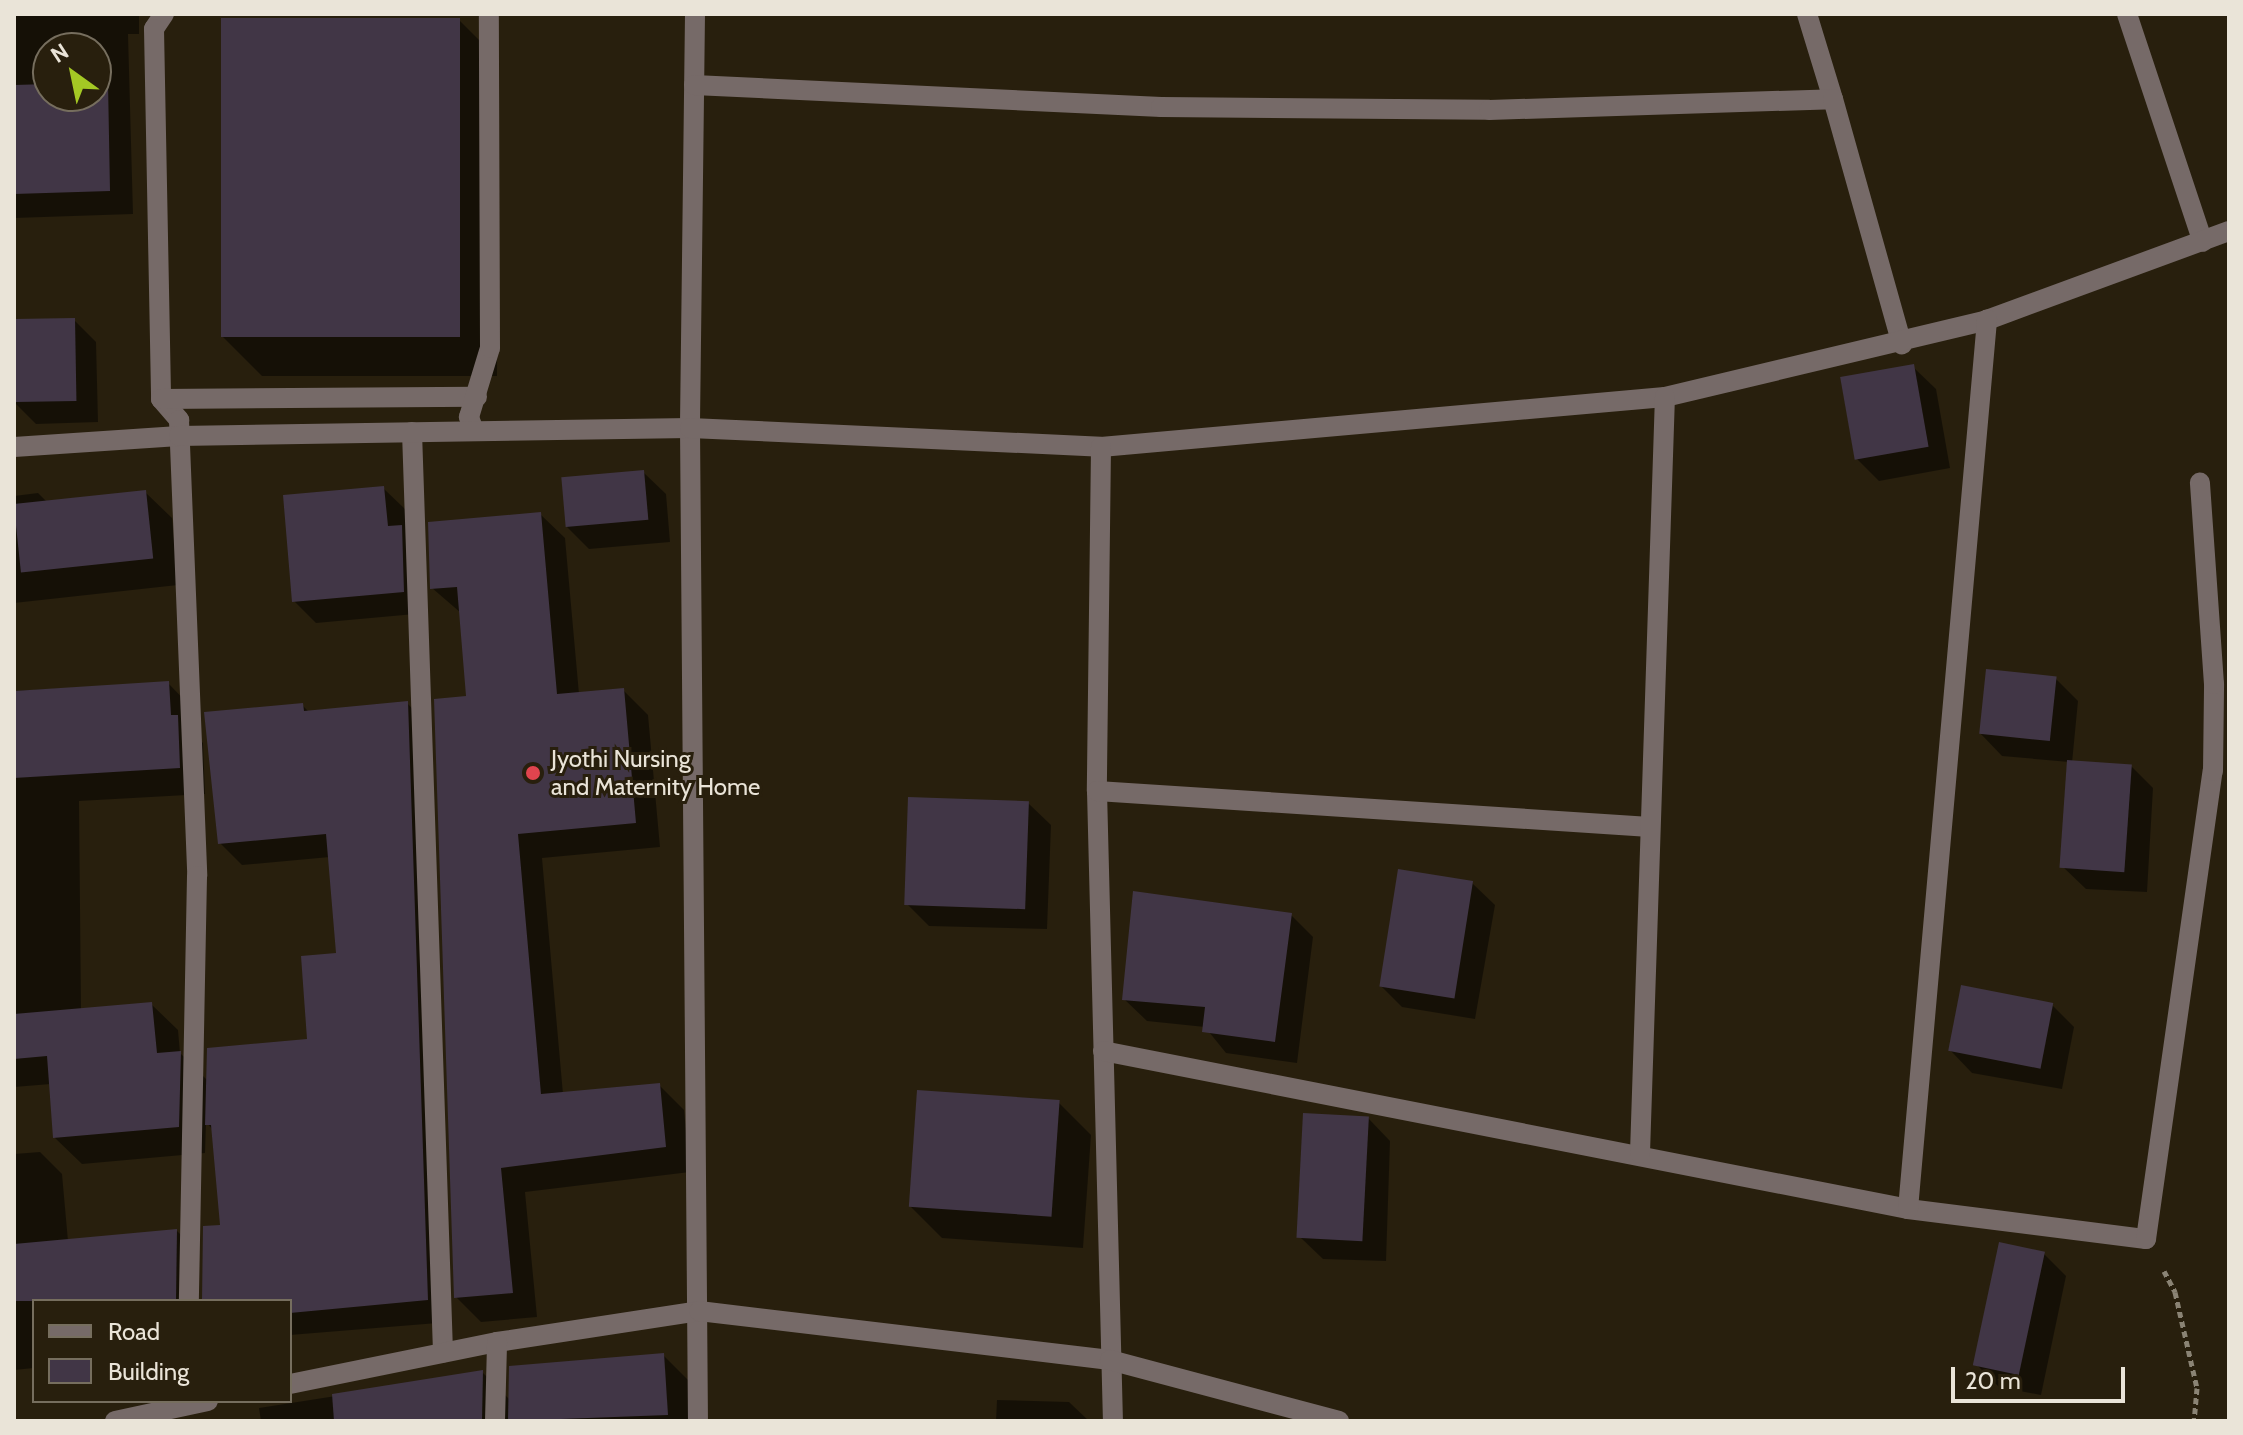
<!DOCTYPE html>
<html>
<head>
<meta charset="utf-8">
<style>
	body { margin:0 }
	#map { position:relative; width:2243px; height:1435px; overflow:hidden; background:#281f0d; font-family:Cabin,sans-serif }
	div>[style] { position:absolute }
	[style*='--x'] { left:calc(var(--x)*1px); top:calc(var(--y)*1px); width:calc(var(--w)*1px); rotate:calc(var(--a)*1deg) }
	.shadow>* { inset:0; background:#0007 }
	.building>* { inset:0; background:#413646; transform-origin:0 0 }
	.path>* { height:5px; margin-top:-2.5px; transform-origin:0; background:repeating-linear-gradient(90deg,#8a8374 0 6px,transparent 0 10px) }
	.minor>* { height:20px; margin:-10px; padding:0 10px; transform-origin:10px; border-radius:10px; background:#766a68 }
	.dots>* { width:22px; height:22px; translate:-50% -50%; box-sizing:border-box; border:4px solid #281f0d; border-radius:50% }
	span { translate:-50% -50%; white-space:nowrap; text-align:center; line-height:1.15; -webkit-text-stroke:6px #281f0d; paint-order:stroke }
	.poi-label { font-size:24px; color:#eae4d8 }
	.left { translate:0 -50%; text-align:left }
	.frame { position:absolute; inset:0; border:16px solid #eae4d8; pointer-events:none }
	.legend { position:absolute; left:32px; top:1299px; width:260px; height:104px; box-sizing:border-box; background:#281f0d; border:2px solid #766e5e; margin:0; padding:10px 14px; list-style:none; font-size:24px; color:#eae4d8 }
	.legend li { display:flex; align-items:center; gap:16px; height:40px }
	.legend b { width:40px; border:2px solid #766e5e }
	.north { position:absolute; left:32px; top:32px; width:80px; height:80px; box-sizing:border-box; background:#281f0d; border:2px solid #766e5e; border-radius:50%; rotate:327deg; font-size:22px; font-weight:700; line-height:32px; text-align:center; color:#eae4d8 }
	.north::after { content:''; display:block; margin:auto; width:28px; height:36px; background:#a4c824; clip-path:polygon(50% 0,100% 100%,50% 72%,0 100%) }
	.scale { position:absolute; left:1951px; top:1367px; width:174px; height:36px; box-sizing:border-box; border:4px solid #eae4d8; border-top:0; padding-left:10px; font-size:24px; line-height:28px; white-space:nowrap; color:#eae4d8; -webkit-text-stroke:6px #281f0d; paint-order:stroke }
</style>
</head>
<body>
<div id="map">
	<div class="shadow">
		<div style="clip-path:polygon(evenodd,14px 14px,139px 14px,139px 34px,128px 34px,133px 214px,14px 218px,14px 14px,48px 48px,96px 48px,96px 96px,48px 96px,48px 48px)"></div>
		<div style="clip-path:polygon(459px 20px,499px 60px,497px 376px,262px 376px,222px 336px)"></div>
		<div style="clip-path:polygon(74px 320px,96px 342px,98px 422px,36px 424px,14px 402px,14px 322px)"></div>
		<div style="clip-path:polygon(1913px 367px,1936px 389px,1950px 468px,1879px 481px,1857px 459px)"></div>
		<div style="clip-path:polygon(643px 472px,666px 494px,670px 542px,589px 549px,567px 527px)"></div>
		<div style="clip-path:polygon(383px 488px,406px 510px,426px 613px,316px 623px,294px 601px)"></div>
		<div style="clip-path:polygon(145px 492px,172px 518px,178px 585px,14px 603px,14px 496px,38px 493px,46px 501px)"></div>
		<div style="clip-path:polygon(540px 514px,565px 538px,579px 694px,623px 690px,648px 715px,660px 847px,542px 858px,563px 1094px,659px 1085px,684px 1110px,690px 1172px,525px 1192px,537px 1317px,481px 1322px,456px 1297px,468px 698px,461px 613px,432px 588px)"></div>
		<div style="clip-path:polygon(2056px 679px,2078px 701px,2072px 763px,2131px 766px,2153px 788px,2147px 892px,2086px 889px,2063px 867px,2069px 762px,2002px 756px,1980px 733px)"></div>
		<div style="clip-path:polygon(168px 683px,194px 710px,196px 736px,203px 743px,205px 794px,79px 801px,81px 1010px,151px 1004px,178px 1030px,180px 1053px,208px 1081px,310px 1041px,338px 955px,330px 857px,242px 865px,220px 843px,302px 705px,310px 713px,407px 703px,429px 726px,450px 1322px,290px 1335px,290px 1301px,204px 1301px,222px 1226px,213px 1130px,206px 1122px,205px 1153px,82px 1164px,55px 1138px,51px 1084px,14px 1087px,14px 691px)"></div>
		<div style="clip-path:polygon(1028px 803px,1051px 825px,1047px 929px,929px 926px,907px 904px)"></div>
		<div style="clip-path:polygon(1472px 883px,1495px 905px,1475px 1019px,1402px 1007px,1380px 985px)"></div>
		<div style="clip-path:polygon(1291px 915px,1313px 937px,1297px 1063px,1226px 1053px,1205px 1027px,1147px 1021px,1124px 999px)"></div>
		<div style="clip-path:polygon(2052px 1005px,2074px 1027px,2062px 1089px,1972px 1073px,1950px 1050px)"></div>
		<div style="clip-path:polygon(1059px 1103px,1091px 1135px,1083px 1248px,942px 1238px,910px 1206px)"></div>
		<div style="clip-path:polygon(1368px 1118px,1390px 1141px,1386px 1261px,1323px 1259px,1300px 1237px)"></div>
		<div style="clip-path:polygon(40px 1152px,62px 1174px,68px 1241px,177px 1231px,199px 1253px,198px 1301px,34px 1301px,34px 1368px,14px 1370px,14px 1154px)"></div>
		<div style="clip-path:polygon(2044px 1254px,2066px 1276px,2041px 1395px,1999px 1387px,1977px 1365px)"></div>
		<div style="clip-path:polygon(663px 1355px,688px 1380px,691px 1421px,261px 1421px,259px 1408px,483px 1373px,510px 1400px)"></div>
		<div style="clip-path:polygon(997px 1400px,1069px 1402px,1089px 1421px,996px 1421px)"></div>
	</div>
	<div class="building">
		<div style="left:460px;top:18px;width:319px;height:239px;rotate:90deg"></div>
		<div style="clip-path:polygon(108px 82px,110px 191px,14px 194px,14px 85px,48px 84px,48px 96px,96px 96px,96px 83px)"></div>
		<div style="left:75px;top:318px;width:83px;height:61px;rotate:89deg"></div>
		<div style="left:1914px;top:364px;width:84px;height:75px;rotate:80deg"></div>
		<div style="left:644px;top:470px;width:50px;height:83px;rotate:85deg"></div>
		<div style="clip-path:polygon(384px 486px,388px 526px,402px 525px,404px 592px,292px 602px,283px 495px)"></div>
		<div style="left:146px;top:490px;width:69px;height:133px;rotate:84deg"></div>
		<div style="clip-path:polygon(541px 512px,557px 694px,624px 688px,636px 823px,518px 834px,541px 1094px,660px 1083px,666px 1147px,501px 1168px,513px 1293px,454px 1298px,434px 699px,466px 696px,457px 587px,430px 589px,428px 522px)"></div>
		<div style="left:1986px;top:669px;width:71px;height:65px;rotate:6deg"></div>
		<div style="clip-path:polygon(169px 681px,171px 715px,178px 715px,180px 768px,14px 778px,14px 691px)"></div>
		<div style="clip-path:polygon(408px 701px,428px 1300px,290px 1313px,290px 1301px,202px 1301px,203px 1226px,220px 1225px,211px 1125px,205px 1125px,207px 1048px,307px 1039px,301px 956px,336px 953px,326px 834px,218px 844px,204px 712px,303px 703px,304px 711px)"></div>
		<div style="left:2067px;top:760px;width:65px;height:108px;rotate:4deg"></div>
		<div style="left:908px;top:797px;width:121px;height:108px;rotate:2deg"></div>
		<div style="left:1398px;top:869px;width:76px;height:119px;rotate:9deg"></div>
		<div style="clip-path:polygon(1133px 891px,1292px 913px,1275px 1042px,1202px 1032px,1205px 1007px,1122px 1000px)"></div>
		<div style="left:1961px;top:985px;width:94px;height:67px;rotate:11deg"></div>
		<div style="clip-path:polygon(152px 1002px,157px 1053px,181px 1051px,179px 1127px,53px 1138px,47px 1056px,14px 1059px,14px 1014px)"></div>
		<div style="left:917px;top:1090px;width:143px;height:117px;rotate:4deg"></div>
		<div style="left:1303px;top:1113px;width:66px;height:125px;rotate:3deg"></div>
		<div style="clip-path:polygon(177px 1229px,176px 1301px,14px 1301px,14px 1244px)"></div>
		<div style="left:1999px;top:1242px;width:47px;height:126px;rotate:12deg"></div>
		<div style="clip-path:polygon(664px 1353px,668px 1415px,508px 1421px,509px 1366px)"></div>
		<div style="clip-path:polygon(483px 1370px,482px 1421px,334px 1421px,332px 1394px)"></div>
	</div>
	<div class="path">
		<div style="--x:2164;--y:1271;--w:24;--a:62"></div>
		<div style="--x:2175;--y:1292;--w:98;--a:77.1"></div>
		<div style="--x:2197;--y:1388;--w:33;--a:95"></div>
	</div>
	<div class="minor">
		<div style="--x:164;--y:14;--w:18;--a:124"></div>
		<div style="--x:154;--y:29;--w:370;--a:88.9"></div>
		<div style="--x:161;--y:399;--w:28;--a:49"></div>
		<div style="--x:179;--y:420;--w:456;--a:87.7"></div>
		<div style="--x:197;--y:876;--w:425;--a:91.1"></div>
		<div style="--x:695;--y:14;--w:414;--a:90.7"></div>
		<div style="--x:690;--y:428;--w:993;--a:89.54"></div>
		<div style="--x:1807;--y:14;--w:89;--a:73"></div>
		<div style="--x:2127;--y:14;--w:240;--a:71.6"></div>
		<div style="--x:694;--y:85;--w:468;--a:2.7"></div>
		<div style="--x:1161;--y:107;--w:328;--a:0.5"></div>
		<div style="--x:1489;--y:110;--w:344;--a:-1.8"></div>
		<div style="--x:1833;--y:99;--w:255;--a:74.3"></div>
		<div style="--x:161;--y:399;--w:316;--a:-0.4"></div>
		<div style="--x:474;--y:431;--w:15;--a:-110"></div>
		<div style="--x:469;--y:417;--w:72;--a:-73.1"></div>
		<div style="--x:490;--y:348;--w:334;--a:-90.2"></div>
		<div style="--x:412;--y:432;--w:921;--a:88.07"></div>
		<div style="--x:14;--y:447;--w:165;--a:-3.8"></div>
		<div style="--x:179;--y:436;--w:511;--a:-0.9"></div>
		<div style="--x:690;--y:428;--w:411;--a:2.6"></div>
		<div style="--x:1101;--y:447;--w:566;--a:-5.07"></div>
		<div style="--x:1665;--y:397;--w:331;--a:-13.4"></div>
		<div style="--x:1987;--y:320;--w:258;--a:-20.2"></div>
		<div style="--x:1101;--y:447;--w:344;--a:90.7"></div>
		<div style="--x:1097;--y:791;--w:630;--a:88.55"></div>
		<div style="--x:1097;--y:791;--w:554;--a:3.72"></div>
		<div style="--x:1103;--y:1051;--w:820;--a:11.1"></div>
		<div style="--x:1908;--y:1209;--w:240;--a:7.2"></div>
		<div style="--x:2146;--y:1239;--w:473;--a:-81.9"></div>
		<div style="--x:2213;--y:771;--w:87;--a:-89.3"></div>
		<div style="--x:2214;--y:684;--w:202;--a:-94"></div>
		<div style="--x:1640;--y:1153;--w:756;--a:-88.11"></div>
		<div style="--x:1908;--y:1209;--w:893;--a:-84.92"></div>
		<div style="--x:290;--y:1384;--w:211;--a:-11.5"></div>
		<div style="--x:497;--y:1342;--w:204;--a:-8.7"></div>
		<div style="--x:699;--y:1311;--w:414;--a:6.8"></div>
		<div style="--x:1110;--y:1360;--w:237;--a:14.9"></div>
		<div style="--x:115;--y:1421;--w:95;--a:-12.1"></div>
		<div style="--x:495;--y:1421;--w:79;--a:-88.5"></div>
	</div>
	<div class="dots">
		<div style="left:533px;top:773px;background:#e0444e"></div>
	</div>
	<div class="poi-label">
		<span class="left" style="left:551px;top:773px">Jyothi Nursing<br>and Maternity Home</span>
	</div>
	<div class="frame"></div>
	<ul class="legend">
	<li><b style="height:10px;background:#766a68"></b>Road</li>
	<li><b style="height:22px;background:#413646"></b>Building</li>
	</ul>
	<div class="north">N</div>
	<div class="scale">20 m</div>
</div>
</body>
</html>
